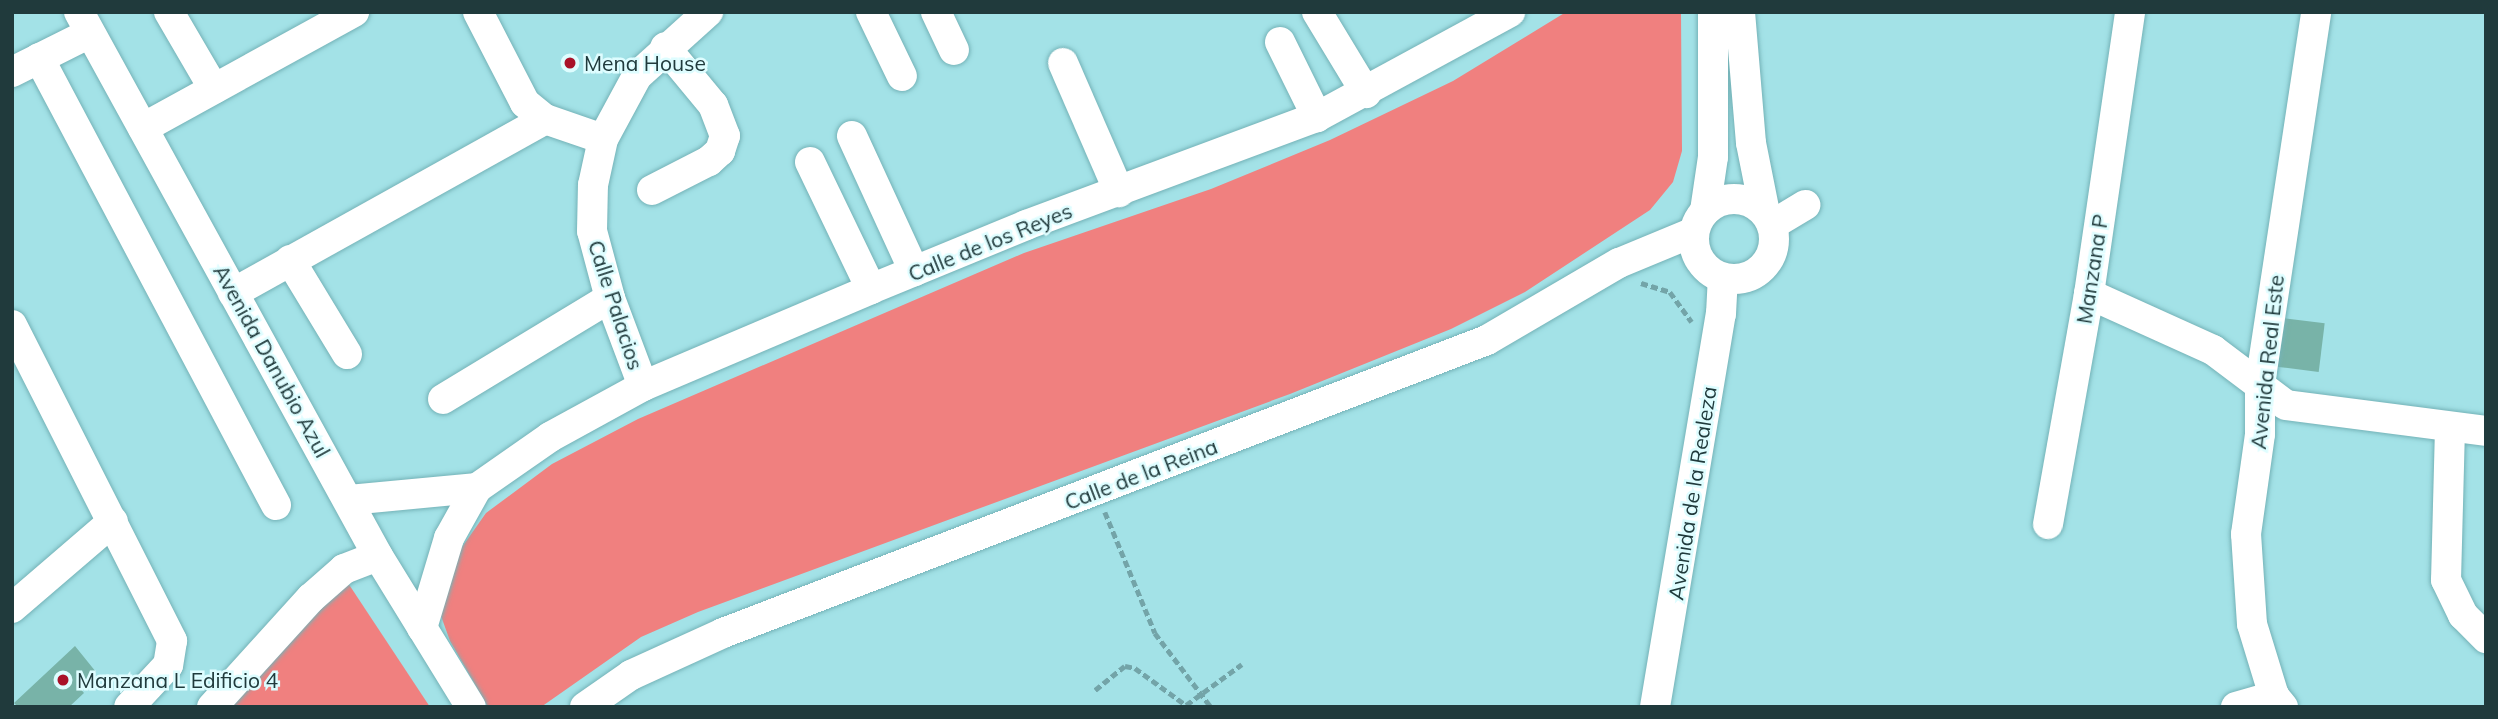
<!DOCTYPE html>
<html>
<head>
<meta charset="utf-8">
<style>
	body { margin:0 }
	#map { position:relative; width:2498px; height:719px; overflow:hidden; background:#a3e2e7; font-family:Mulish,sans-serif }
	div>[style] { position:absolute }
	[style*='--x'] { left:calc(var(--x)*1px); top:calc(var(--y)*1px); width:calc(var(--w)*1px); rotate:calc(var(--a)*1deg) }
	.forest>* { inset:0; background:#f0807f }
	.building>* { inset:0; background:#78b3a8; transform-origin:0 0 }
	.path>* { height:4.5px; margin-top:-2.25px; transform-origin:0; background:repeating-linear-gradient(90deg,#73a4a8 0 7px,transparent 0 10.5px) }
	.roads { filter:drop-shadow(0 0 2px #74b2b7) drop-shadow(0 0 2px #74b2b7) }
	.minor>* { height:30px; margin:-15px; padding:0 15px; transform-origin:15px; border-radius:15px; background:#fff }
	.minor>.ring { margin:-15px; padding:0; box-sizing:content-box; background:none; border:30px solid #fff; border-radius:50% }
	.dots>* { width:19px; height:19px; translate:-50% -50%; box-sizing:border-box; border:4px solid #defdff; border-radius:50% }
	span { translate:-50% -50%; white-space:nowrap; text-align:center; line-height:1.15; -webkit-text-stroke:5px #defdff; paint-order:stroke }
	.poi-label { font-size:21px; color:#203a3c }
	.left { translate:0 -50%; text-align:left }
	.street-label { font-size:21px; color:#203a3c }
	.frame { position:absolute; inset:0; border:14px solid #203a3c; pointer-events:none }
</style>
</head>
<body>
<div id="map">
	<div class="forest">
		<div style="clip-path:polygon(1566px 12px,1681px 12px,1682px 151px,1673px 182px,1650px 210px,1525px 292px,1451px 329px,1290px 394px,698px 612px,641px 637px,541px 707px,488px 707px,450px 641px,441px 616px,440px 594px,450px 564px,486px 513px,552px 464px,638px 419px,1024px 253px,1211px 189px,1330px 140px,1453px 81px)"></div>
		<div style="clip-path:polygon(346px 580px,430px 707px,231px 707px)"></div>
	</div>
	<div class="building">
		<div style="left:2282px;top:318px;width:43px;height:49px;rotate:7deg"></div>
		<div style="clip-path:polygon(75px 646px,96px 672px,79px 687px,84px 693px,69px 707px,18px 707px,14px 703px)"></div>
	</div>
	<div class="path">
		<div style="--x:1641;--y:283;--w:30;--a:17"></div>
		<div style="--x:1670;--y:292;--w:37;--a:54"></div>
		<div style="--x:1105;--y:512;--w:131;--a:67.5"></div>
		<div style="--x:1155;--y:633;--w:93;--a:52.9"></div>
		<div style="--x:1095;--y:690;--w:38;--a:-39"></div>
		<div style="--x:1125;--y:666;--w:10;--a:11"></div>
		<div style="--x:1135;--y:668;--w:63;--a:36"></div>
		<div style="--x:1186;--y:705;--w:69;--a:-36.2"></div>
	</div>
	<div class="roads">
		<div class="minor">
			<div style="--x:79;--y:12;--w:621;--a:61.21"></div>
			<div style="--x:378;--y:556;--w:177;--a:58.4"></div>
			<div style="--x:169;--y:12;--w:89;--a:59.7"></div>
			<div style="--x:478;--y:12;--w:102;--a:62.7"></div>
			<div style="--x:525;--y:103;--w:26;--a:39"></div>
			<div style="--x:545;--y:119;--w:61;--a:19"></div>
			<div style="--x:871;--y:12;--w:71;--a:64.2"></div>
			<div style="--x:936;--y:12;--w:42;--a:64.7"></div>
			<div style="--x:1317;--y:12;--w:95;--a:58.8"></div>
			<div style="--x:1740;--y:12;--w:131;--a:85.2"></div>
			<div style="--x:1751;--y:143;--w:71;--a:78.7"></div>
			<div style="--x:1280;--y:42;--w:84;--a:63.7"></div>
			<div style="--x:39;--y:58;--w:506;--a:62.07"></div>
			<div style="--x:1063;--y:63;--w:141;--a:66.5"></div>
			<div style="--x:12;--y:72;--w:87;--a:-26.6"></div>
			<div style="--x:143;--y:128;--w:241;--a:-28.8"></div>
			<div style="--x:852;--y:136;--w:149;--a:65.3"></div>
			<div style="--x:810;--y:162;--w:141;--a:64.3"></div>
			<div style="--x:652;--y:190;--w:64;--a:-27"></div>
			<div style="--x:709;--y:161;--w:15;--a:-42"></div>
			<div style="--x:720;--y:151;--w:16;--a:-72"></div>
			<div style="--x:725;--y:136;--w:33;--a:-111"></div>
			<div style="--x:713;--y:105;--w:75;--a:-129.6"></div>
			<div class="ring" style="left:1694px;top:199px;width:50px;height:50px"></div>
			<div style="--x:1705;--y:211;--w:55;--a:-81.6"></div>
			<div style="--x:1713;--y:157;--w:145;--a:-90"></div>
			<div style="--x:1772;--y:225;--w:39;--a:-31"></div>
			<div style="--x:290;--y:260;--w:110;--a:58.8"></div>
			<div style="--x:233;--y:293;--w:357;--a:-29.1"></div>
			<div style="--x:2089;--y:294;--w:136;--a:24.3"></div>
			<div style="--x:2213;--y:350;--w:91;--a:37"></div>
			<div style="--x:2286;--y:405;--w:202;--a:7.4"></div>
			<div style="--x:12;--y:325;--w:354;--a:63.1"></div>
			<div style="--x:172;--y:641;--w:24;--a:99"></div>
			<div style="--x:168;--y:665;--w:57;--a:132.9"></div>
			<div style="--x:643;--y:386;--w:94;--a:-110.6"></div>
			<div style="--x:610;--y:298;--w:69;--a:-105"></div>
			<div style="--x:592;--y:231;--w:46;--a:-88.8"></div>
			<div style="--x:593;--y:185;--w:47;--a:-77.7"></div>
			<div style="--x:603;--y:139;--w:72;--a:-61.6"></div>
			<div style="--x:637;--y:76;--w:96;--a:-42"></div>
			<div style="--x:443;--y:399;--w:195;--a:-31.2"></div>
			<div style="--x:2450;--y:428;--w:152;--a:91.5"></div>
			<div style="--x:2446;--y:580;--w:39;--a:64"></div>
			<div style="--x:2463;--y:615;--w:33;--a:45"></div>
			<div style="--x:349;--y:500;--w:129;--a:-5.4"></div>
			<div style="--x:2048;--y:524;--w:234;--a:-79.9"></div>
			<div style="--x:2089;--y:294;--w:285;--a:-81.7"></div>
			<div style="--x:12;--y:608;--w:133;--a:-40.7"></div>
			<div style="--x:422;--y:628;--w:94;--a:-73.3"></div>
			<div style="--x:449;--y:538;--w:57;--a:-60.8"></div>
			<div style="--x:477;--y:488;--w:89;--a:-34.9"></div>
			<div style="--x:550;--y:437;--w:106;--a:-28.7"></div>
			<div style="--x:643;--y:386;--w:248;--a:-23"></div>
			<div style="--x:871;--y:289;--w:168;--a:-22.4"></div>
			<div style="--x:1026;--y:225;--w:310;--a:-20.4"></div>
			<div style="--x:1317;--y:117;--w:220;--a:-28.5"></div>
			<div style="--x:212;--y:707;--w:147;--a:-47.8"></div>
			<div style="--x:311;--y:598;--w:44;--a:-41.3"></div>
			<div style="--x:344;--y:569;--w:36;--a:-21"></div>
			<div style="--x:585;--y:707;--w:56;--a:-34.8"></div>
			<div style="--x:631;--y:675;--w:101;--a:-24.5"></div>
			<div style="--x:723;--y:633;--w:818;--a:-20.98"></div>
			<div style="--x:1487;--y:340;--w:153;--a:-30.3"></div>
			<div style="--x:1619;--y:263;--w:81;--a:-22.5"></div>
			<div style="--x:1655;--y:707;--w:399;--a:-80.5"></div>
			<div style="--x:1721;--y:314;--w:36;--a:-87"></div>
			<div style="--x:2236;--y:707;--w:40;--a:-16"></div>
			<div style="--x:2283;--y:707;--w:14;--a:-129"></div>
			<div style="--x:2274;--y:696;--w:75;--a:-107"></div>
			<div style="--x:2252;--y:624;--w:90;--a:-93.8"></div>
			<div style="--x:2246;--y:534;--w:101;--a:-82"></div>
			<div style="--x:2260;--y:434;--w:50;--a:-90"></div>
			<div style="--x:2260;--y:384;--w:376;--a:-81.4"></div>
		</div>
	</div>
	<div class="dots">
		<div style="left:570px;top:63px;background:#a91229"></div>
		<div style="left:63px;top:680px;background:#a91229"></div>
	</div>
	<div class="poi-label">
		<span class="left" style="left:584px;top:63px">Mena House</span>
		<span class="left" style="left:77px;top:680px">Manzana L Edificio 4</span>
	</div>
	<div class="street-label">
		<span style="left:990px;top:242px;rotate:-22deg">Calle de los Reyes</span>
		<span style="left:2092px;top:269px;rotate:-81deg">Manzana P</span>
		<span style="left:616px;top:305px;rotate:72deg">Calle Palacios</span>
		<span style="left:272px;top:361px;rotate:61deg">Avenida Danubio Azul</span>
		<span style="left:2267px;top:362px;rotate:-84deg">Avenida Real Este</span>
		<span style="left:1141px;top:474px;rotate:-21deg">Calle de la Reina</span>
		<span style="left:1692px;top:493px;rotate:-81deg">Avenida de la Realeza</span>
	</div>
	<div class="frame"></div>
</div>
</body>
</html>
